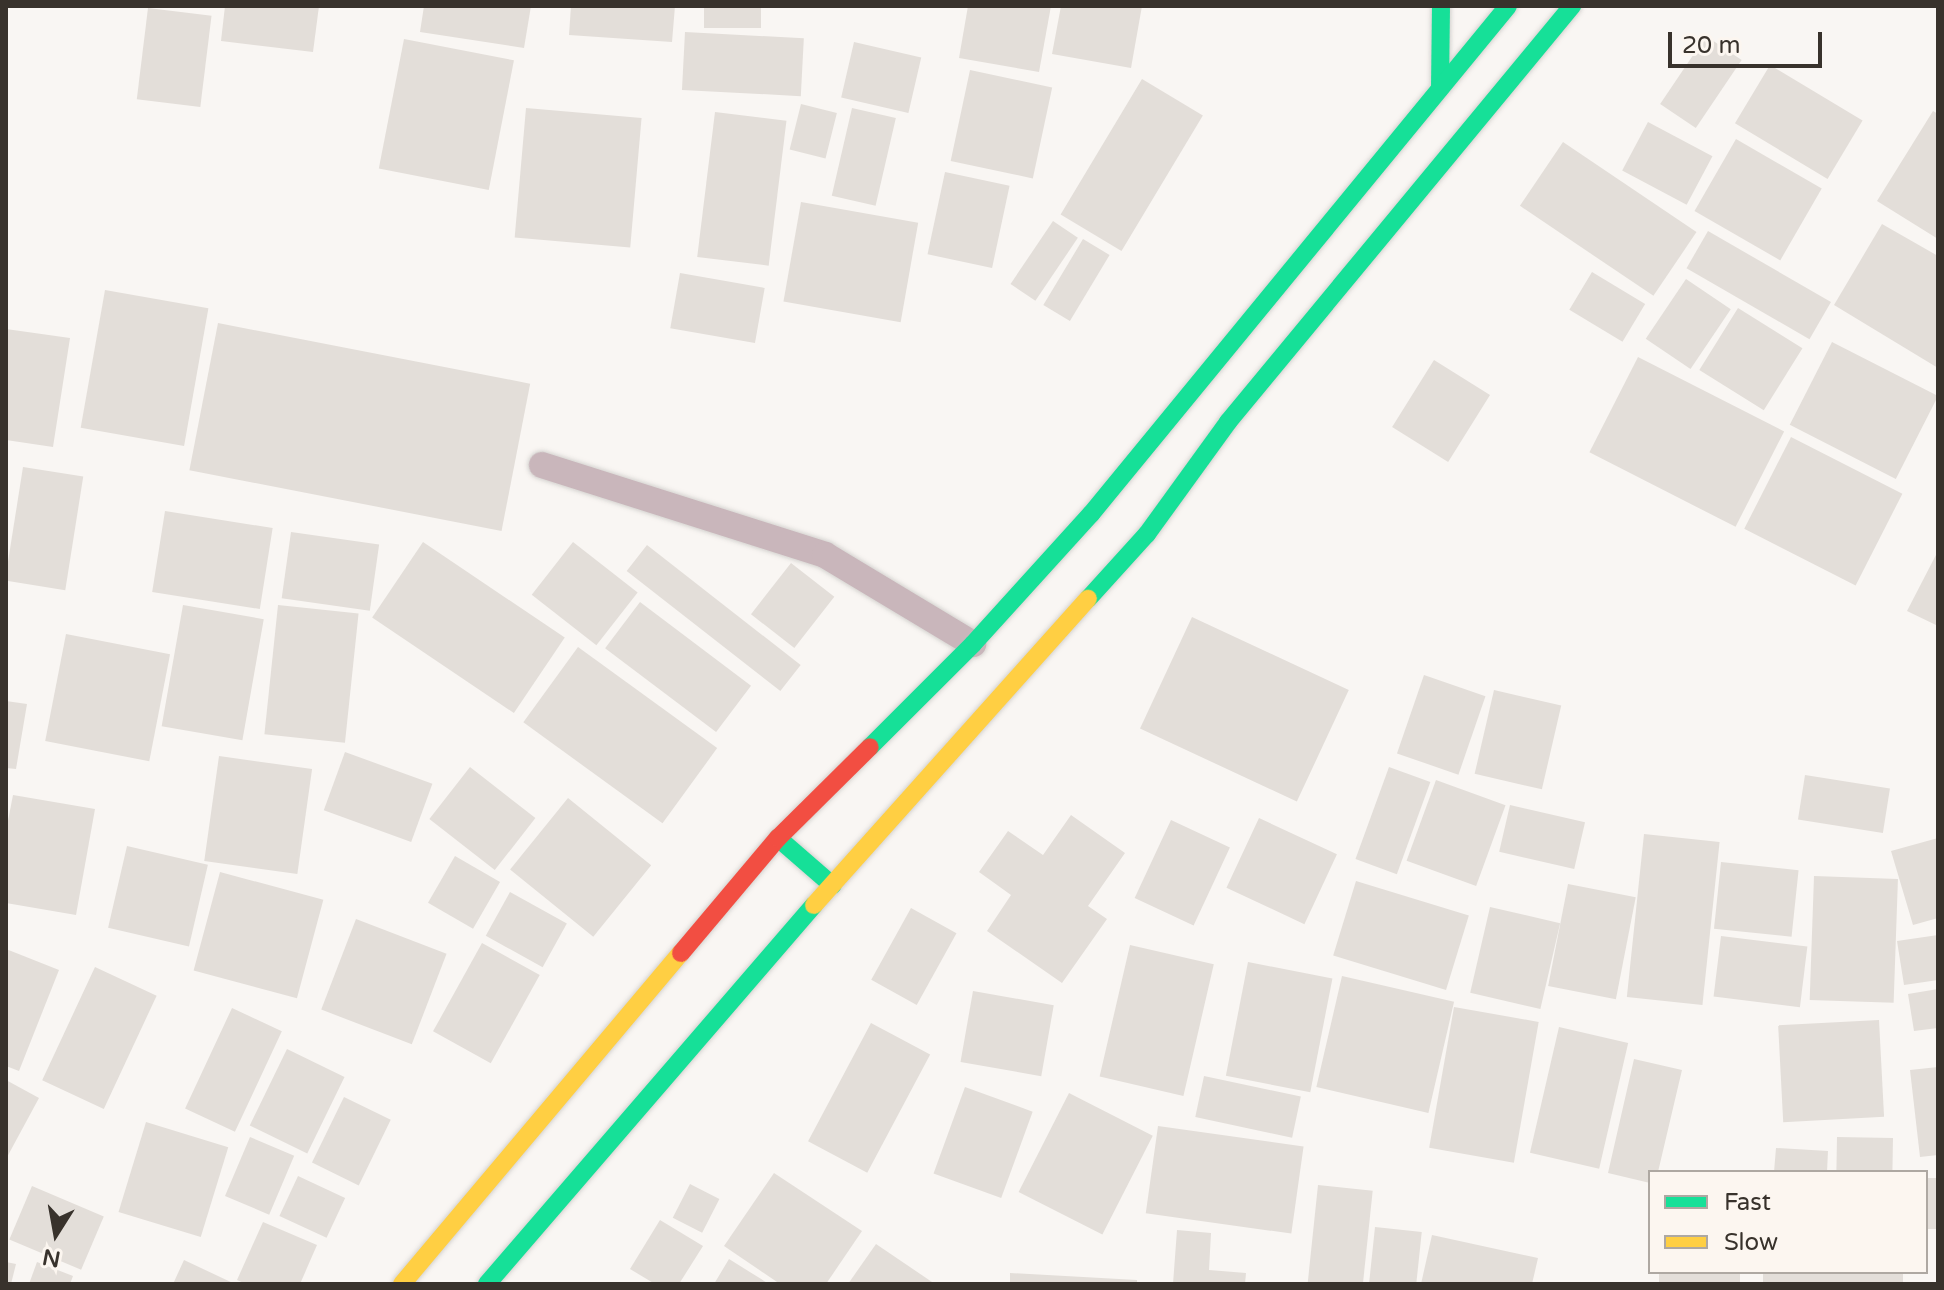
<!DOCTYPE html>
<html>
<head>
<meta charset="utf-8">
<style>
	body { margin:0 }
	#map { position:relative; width:1944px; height:1290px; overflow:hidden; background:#f9f6f3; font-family:"Varela Round",sans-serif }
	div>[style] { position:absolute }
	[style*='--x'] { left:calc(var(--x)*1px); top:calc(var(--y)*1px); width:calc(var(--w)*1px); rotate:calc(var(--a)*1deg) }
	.building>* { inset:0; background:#e3ded9; transform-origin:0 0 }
	.roads { filter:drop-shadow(0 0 2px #d5d3d0) drop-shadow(0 0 2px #d5d3d0) }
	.lane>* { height:26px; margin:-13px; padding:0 13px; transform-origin:13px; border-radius:13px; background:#c9b6bb }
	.fast>* { height:18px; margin:-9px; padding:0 9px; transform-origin:9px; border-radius:9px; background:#16e098 }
	.slow>* { height:18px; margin:-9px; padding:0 9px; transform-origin:9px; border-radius:9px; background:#ffcf43 }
	.jam>* { height:18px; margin:-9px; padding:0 9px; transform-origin:9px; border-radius:9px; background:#f24e42 }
	span { translate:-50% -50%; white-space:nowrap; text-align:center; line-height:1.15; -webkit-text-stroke:6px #fcf6f0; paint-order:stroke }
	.frame { position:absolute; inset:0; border:8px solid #38322c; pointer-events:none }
	.legend { position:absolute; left:1648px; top:1170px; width:280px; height:104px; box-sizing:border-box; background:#fcf6f0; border:2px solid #aea8a2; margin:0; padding:10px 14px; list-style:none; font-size:24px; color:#38322c }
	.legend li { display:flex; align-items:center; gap:16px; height:40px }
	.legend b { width:40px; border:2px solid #aea8a2 }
	.north { position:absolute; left:16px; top:1194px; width:80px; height:80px; -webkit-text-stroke:6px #fcf6f0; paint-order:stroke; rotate:191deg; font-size:22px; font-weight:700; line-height:32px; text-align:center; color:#38322c }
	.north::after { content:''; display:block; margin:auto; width:28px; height:36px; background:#38322c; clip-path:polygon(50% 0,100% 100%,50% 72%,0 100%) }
	.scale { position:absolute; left:1668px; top:32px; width:154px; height:36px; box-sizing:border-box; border:4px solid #38322c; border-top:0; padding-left:10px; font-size:24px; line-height:28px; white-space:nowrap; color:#38322c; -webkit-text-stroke:6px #fcf6f0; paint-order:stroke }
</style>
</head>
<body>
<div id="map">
	<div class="building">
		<div style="clip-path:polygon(225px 6px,319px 6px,313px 52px,221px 41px)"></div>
		<div style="clip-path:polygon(424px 6px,531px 6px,524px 48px,420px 32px)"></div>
		<div style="clip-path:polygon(571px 6px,675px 6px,672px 42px,569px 35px)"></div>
		<div style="left:704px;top:6px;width:57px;height:22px"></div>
		<div style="clip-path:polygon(968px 6px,1051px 6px,1039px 72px,959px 58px)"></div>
		<div style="clip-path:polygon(1061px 6px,1142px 6px,1131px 68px,1052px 54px)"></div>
		<div style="left:148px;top:8px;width:64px;height:92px;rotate:7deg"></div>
		<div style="left:685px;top:32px;width:119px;height:58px;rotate:3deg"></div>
		<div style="left:1706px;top:36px;width:43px;height:82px;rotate:34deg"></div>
		<div style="left:404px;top:39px;width:112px;height:132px;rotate:11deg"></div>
		<div style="left:854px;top:42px;width:69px;height:57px;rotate:13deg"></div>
		<div style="left:1770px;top:65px;width:108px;height:68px;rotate:31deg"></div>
		<div style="left:970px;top:70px;width:84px;height:93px;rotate:12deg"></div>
		<div style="left:1142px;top:79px;width:71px;height:158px;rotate:31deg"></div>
		<div style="left:801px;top:104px;width:37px;height:47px;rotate:14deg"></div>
		<div style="left:526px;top:108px;width:116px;height:130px;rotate:5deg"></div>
		<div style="left:852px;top:108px;width:45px;height:90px;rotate:13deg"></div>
		<div style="clip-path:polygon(1933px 111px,1938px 114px,1938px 239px,1877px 201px)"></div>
		<div style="left:715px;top:112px;width:72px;height:146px;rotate:7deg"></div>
		<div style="left:1648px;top:122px;width:73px;height:55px;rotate:28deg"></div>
		<div style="left:1736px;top:139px;width:99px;height:83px;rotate:30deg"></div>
		<div style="left:1563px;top:142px;width:161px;height:77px;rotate:34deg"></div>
		<div style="left:945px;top:172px;width:66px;height:84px;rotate:12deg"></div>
		<div style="left:801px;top:202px;width:119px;height:101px;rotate:10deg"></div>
		<div style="left:1053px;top:221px;width:30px;height:76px;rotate:34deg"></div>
		<div style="clip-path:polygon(1882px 224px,1938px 256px,1938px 368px,1834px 305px)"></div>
		<div style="left:1708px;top:231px;width:142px;height:43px;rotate:30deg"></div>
		<div style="left:1083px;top:239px;width:31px;height:77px;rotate:31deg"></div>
		<div style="left:1592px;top:272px;width:62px;height:44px;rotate:31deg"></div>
		<div style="left:680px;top:273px;width:86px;height:56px;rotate:10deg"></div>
		<div style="left:1686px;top:279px;width:54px;height:72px;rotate:34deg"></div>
		<div style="left:105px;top:290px;width:105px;height:140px;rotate:10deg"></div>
		<div style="left:1738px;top:308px;width:76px;height:73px;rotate:32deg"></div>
		<div style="left:218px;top:323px;width:318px;height:150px;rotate:11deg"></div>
		<div style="clip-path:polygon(6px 329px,70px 338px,53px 447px,6px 440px)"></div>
		<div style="left:1832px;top:342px;width:119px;height:93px;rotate:27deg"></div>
		<div style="left:1638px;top:357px;width:164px;height:107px;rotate:27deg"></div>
		<div style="left:1434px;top:360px;width:66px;height:79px;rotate:32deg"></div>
		<div style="left:1791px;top:437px;width:125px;height:103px;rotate:27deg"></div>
		<div style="left:23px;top:467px;width:61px;height:115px;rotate:9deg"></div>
		<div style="left:165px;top:511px;width:109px;height:82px;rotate:9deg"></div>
		<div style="left:291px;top:532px;width:89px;height:67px;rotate:8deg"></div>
		<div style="left:423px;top:542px;width:171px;height:91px;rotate:34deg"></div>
		<div style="left:573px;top:542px;width:82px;height:67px;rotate:38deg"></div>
		<div style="left:647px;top:545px;width:195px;height:33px;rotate:38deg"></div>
		<div style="clip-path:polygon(1938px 551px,1938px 626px,1907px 611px)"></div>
		<div style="left:791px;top:563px;width:55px;height:65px;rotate:38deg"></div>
		<div style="left:640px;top:602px;width:139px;height:58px;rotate:37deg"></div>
		<div style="left:183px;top:605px;width:82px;height:123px;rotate:10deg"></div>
		<div style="left:278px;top:605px;width:81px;height:130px;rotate:6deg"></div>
		<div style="left:1192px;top:617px;width:173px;height:123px;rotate:25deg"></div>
		<div style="left:66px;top:634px;width:106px;height:109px;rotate:11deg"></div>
		<div style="left:578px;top:647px;width:172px;height:93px;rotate:36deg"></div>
		<div style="left:1424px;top:675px;width:65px;height:83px;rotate:19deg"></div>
		<div style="left:1494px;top:690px;width:69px;height:86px;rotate:13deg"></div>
		<div style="clip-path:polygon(6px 701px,27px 704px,16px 769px,6px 768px)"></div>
		<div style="left:345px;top:752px;width:93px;height:62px;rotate:20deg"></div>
		<div style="left:219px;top:756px;width:94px;height:106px;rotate:8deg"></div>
		<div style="left:470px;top:767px;width:83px;height:66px;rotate:38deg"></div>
		<div style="left:1389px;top:767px;width:44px;height:98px;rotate:20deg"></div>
		<div style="left:1805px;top:775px;width:86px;height:45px;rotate:9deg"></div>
		<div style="left:1436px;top:780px;width:74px;height:86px;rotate:20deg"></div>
		<div style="clip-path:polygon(13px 795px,95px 809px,76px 915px,6px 903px,6px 831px)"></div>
		<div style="left:568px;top:798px;width:107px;height:92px;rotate:39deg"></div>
		<div style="left:1510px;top:805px;width:77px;height:48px;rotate:13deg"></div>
		<div style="clip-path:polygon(1071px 815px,1125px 853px,1088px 906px,1107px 919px,1062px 983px,987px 931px,1011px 895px,979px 872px,1008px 831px,1043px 855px)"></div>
		<div style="left:1259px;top:818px;width:86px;height:77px;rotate:25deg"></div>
		<div style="left:1171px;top:820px;width:65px;height:86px;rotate:25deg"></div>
		<div style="left:1644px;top:834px;width:76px;height:164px;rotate:6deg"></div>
		<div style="clip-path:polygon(1938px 838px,1938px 918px,1913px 925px,1891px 851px)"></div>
		<div style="left:127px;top:846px;width:83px;height:84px;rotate:13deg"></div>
		<div style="left:455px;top:856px;width:52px;height:54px;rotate:30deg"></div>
		<div style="left:1721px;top:862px;width:78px;height:67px;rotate:6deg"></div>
		<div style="left:220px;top:872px;width:107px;height:102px;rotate:15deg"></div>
		<div style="left:1814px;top:876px;width:84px;height:124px;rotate:2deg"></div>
		<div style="left:1356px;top:881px;width:118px;height:78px;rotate:17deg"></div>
		<div style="left:1568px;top:884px;width:69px;height:104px;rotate:11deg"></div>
		<div style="left:510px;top:892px;width:65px;height:50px;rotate:29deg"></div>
		<div style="left:1490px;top:907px;width:72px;height:88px;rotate:13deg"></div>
		<div style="left:911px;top:908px;width:52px;height:82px;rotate:29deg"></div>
		<div style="left:356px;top:919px;width:97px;height:97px;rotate:21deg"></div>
		<div style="clip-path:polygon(1938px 935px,1938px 980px,1904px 985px,1897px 941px)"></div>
		<div style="left:1721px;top:936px;width:87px;height:61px;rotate:7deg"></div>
		<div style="left:482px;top:943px;width:66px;height:101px;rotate:29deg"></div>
		<div style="left:1130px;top:945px;width:86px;height:135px;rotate:13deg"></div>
		<div style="clip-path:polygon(6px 949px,59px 970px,19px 1071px,6px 1066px)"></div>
		<div style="left:1248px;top:962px;width:86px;height:116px;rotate:11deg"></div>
		<div style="left:95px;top:967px;width:68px;height:125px;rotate:25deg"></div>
		<div style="left:1342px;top:976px;width:115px;height:114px;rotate:13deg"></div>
		<div style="clip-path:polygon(1938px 989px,1938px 1028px,1914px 1031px,1908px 994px)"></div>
		<div style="left:973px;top:991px;width:82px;height:72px;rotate:10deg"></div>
		<div style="left:1454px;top:1007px;width:86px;height:143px;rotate:10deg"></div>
		<div style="left:232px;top:1008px;width:55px;height:111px;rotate:25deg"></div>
		<div style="left:1879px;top:1020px;width:97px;height:101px;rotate:87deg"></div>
		<div style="left:871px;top:1023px;width:67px;height:134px;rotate:28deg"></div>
		<div style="left:1559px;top:1027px;width:71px;height:129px;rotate:13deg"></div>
		<div style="left:287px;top:1049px;width:64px;height:85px;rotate:26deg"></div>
		<div style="clip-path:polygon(1634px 1059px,1682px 1070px,1658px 1172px,1650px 1172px,1650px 1183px,1608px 1173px)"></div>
		<div style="clip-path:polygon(1938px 1067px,1938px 1155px,1920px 1157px,1910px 1070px)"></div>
		<div style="left:1204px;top:1076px;width:99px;height:42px;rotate:12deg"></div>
		<div style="clip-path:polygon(6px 1080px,39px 1098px,6px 1159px)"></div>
		<div style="left:965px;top:1087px;width:72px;height:92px;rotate:20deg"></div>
		<div style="left:1069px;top:1093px;width:94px;height:111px;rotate:27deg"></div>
		<div style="left:344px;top:1097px;width:52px;height:73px;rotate:26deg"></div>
		<div style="left:146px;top:1122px;width:86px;height:94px;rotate:17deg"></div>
		<div style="left:1158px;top:1126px;width:147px;height:88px;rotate:8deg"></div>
		<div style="left:250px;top:1137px;width:48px;height:64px;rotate:23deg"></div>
		<div style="left:1837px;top:1137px;width:56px;height:35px;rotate:1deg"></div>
		<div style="clip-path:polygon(1776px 1148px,1828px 1151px,1827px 1172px,1774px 1172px)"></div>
		<div style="clip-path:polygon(774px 1173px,862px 1231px,826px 1284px,780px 1284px,724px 1246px)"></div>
		<div style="left:298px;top:1176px;width:52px;height:44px;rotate:25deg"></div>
		<div style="left:1938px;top:1178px;width:51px;height:12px;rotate:90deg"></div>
		<div style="left:690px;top:1184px;width:33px;height:38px;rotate:27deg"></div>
		<div style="left:1318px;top:1185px;width:55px;height:100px;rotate:6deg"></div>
		<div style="left:32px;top:1186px;width:78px;height:58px;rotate:23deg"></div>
		<div style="clip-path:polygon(660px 1220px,703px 1246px,679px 1284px,655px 1284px,630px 1269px)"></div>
		<div style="clip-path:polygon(263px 1222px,317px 1245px,300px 1284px,246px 1284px,237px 1280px)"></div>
		<div style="left:1375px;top:1227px;width:47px;height:57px;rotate:6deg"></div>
		<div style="clip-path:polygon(1177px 1230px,1211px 1233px,1209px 1270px,1246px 1273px,1245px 1284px,1173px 1284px)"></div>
		<div style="clip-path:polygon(1432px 1235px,1538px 1258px,1532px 1284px,1421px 1284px)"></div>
		<div style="clip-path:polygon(876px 1244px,935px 1284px,848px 1284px)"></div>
		<div style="clip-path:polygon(729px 1259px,769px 1284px,714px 1284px)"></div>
		<div style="clip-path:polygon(184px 1260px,235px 1284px,173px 1284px)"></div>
		<div style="clip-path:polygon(6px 1262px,16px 1264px,11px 1284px,6px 1284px)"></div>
		<div style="clip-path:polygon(37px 1262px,73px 1276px,70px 1284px,29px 1284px)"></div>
		<div style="left:1659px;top:1272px;width:81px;height:12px"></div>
		<div style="left:1763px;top:1272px;width:140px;height:12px"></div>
		<div style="clip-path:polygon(1010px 1273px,1137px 1280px,1137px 1284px,1010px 1284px)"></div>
	</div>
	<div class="roads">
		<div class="lane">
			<div style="--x:542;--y:465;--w:297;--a:17.6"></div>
			<div style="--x:825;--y:555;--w:173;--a:31"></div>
		</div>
		<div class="fast">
			<div style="--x:1440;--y:88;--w:82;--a:-89.3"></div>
			<div style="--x:1088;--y:599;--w:88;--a:-47.8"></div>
			<div style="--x:1147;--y:534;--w:138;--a:-54.1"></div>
			<div style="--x:1228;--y:422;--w:540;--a:-50.41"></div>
			<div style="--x:870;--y:747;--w:146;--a:-45"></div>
			<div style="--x:973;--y:644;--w:176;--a:-47.8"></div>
			<div style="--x:1091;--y:514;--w:657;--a:-50.62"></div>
			<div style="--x:778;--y:838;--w:72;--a:41"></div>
			<div style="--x:487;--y:1284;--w:501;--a:-49.21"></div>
		</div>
		<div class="slow">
			<div style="--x:814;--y:905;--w:411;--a:-48.2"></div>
			<div style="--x:402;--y:1284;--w:433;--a:-49.9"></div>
		</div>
		<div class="jam">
			<div style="--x:681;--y:953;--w:150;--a:-49.9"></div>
			<div style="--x:778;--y:838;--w:129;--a:-44.7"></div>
		</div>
	</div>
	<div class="frame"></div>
	<ul class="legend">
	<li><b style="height:10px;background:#16e098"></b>Fast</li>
	<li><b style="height:10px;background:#ffcf43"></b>Slow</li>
	</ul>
	<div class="north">N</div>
	<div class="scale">20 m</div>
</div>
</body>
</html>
